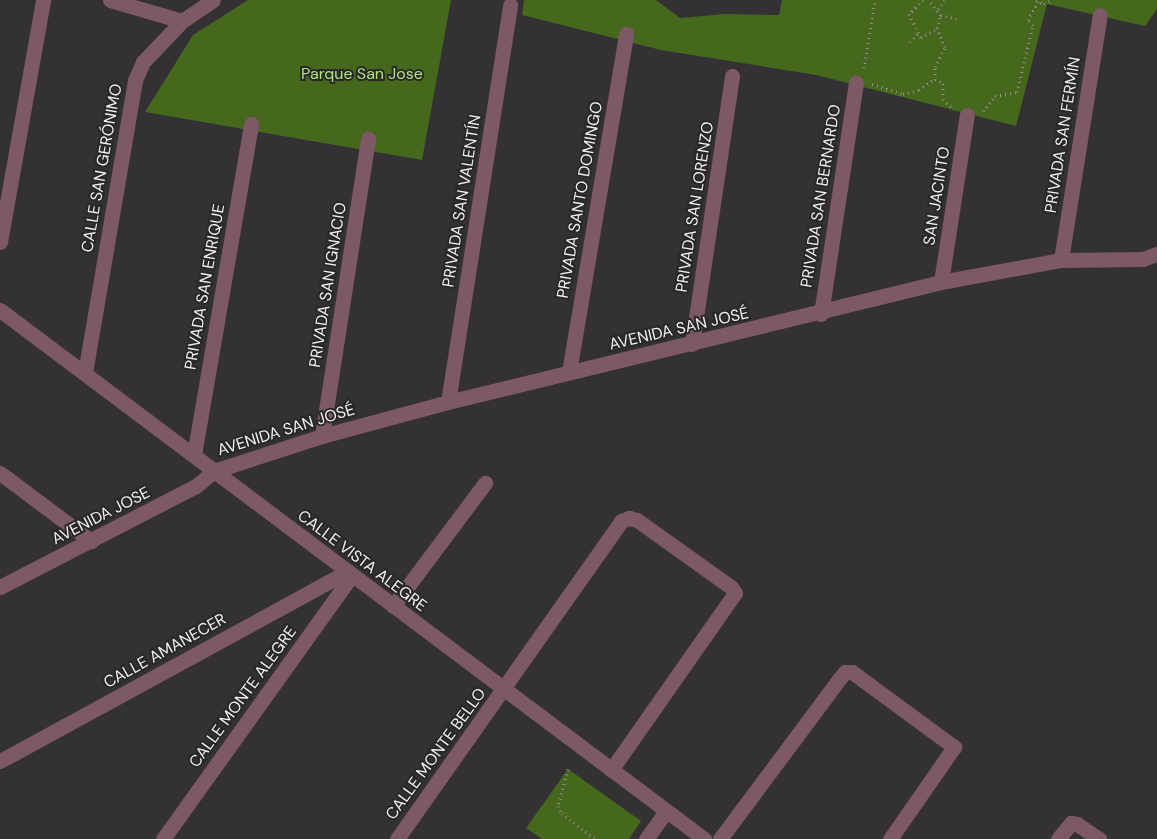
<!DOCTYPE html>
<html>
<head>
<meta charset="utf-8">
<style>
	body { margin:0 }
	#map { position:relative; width:1157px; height:839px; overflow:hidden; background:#333134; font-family:"DM Sans",sans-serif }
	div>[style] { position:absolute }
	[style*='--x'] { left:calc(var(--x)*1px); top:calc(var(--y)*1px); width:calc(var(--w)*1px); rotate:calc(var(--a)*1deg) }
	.green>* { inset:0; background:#46681d }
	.path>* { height:3px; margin-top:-1.5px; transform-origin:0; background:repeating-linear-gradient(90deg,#8f8e90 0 1px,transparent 0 5px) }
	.minor>* { height:15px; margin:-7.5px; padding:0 7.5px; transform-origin:7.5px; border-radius:7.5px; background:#7d5865 }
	span { translate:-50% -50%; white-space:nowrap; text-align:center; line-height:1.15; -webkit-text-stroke:4px #29272a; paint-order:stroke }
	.park-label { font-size:16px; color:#b1e57b }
	.street-label { font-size:16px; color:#f1f0f2 }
</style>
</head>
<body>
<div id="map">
	<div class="green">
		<div style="clip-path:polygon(248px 0,451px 0,422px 160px,145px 112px,193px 35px)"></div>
		<div style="clip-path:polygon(524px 0,656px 0,680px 18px,725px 14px,779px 15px,782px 0,1157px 0,1157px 9px,1145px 26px,1047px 4px,1016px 126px,816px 75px,661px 50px,522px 15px)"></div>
		<div style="clip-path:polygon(568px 769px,641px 821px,629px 839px,542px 839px,526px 828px)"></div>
	</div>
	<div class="path">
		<div style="--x:923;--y:0;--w:20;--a:135"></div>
		<div style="--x:909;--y:14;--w:27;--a:63"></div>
		<div style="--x:921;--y:38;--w:19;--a:-32"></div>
		<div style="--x:937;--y:28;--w:14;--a:-73"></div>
		<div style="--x:941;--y:15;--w:19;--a:-129"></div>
		<div style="--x:1036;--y:0;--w:9;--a:27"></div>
		<div style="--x:1044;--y:4;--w:9;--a:-27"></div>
		<div style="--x:938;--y:9;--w:11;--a:-56"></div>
		<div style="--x:941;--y:15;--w:16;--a:14"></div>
		<div style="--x:910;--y:42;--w:13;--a:-48"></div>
		<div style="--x:864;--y:68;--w:69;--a:-80.8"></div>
		<div style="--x:935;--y:79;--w:12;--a:-90"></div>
		<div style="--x:935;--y:67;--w:22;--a:-63"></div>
		<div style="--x:945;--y:47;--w:21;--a:-113"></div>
		<div style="--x:872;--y:84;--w:33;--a:18"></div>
		<div style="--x:903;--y:94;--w:16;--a:-14"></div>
		<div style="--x:919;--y:90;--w:19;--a:-35"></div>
		<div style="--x:935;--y:79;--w:9;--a:27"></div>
		<div style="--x:943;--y:83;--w:16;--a:90"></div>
		<div style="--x:943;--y:99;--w:15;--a:42"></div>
		<div style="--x:983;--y:111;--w:19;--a:-51"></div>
		<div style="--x:995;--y:96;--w:22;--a:-10"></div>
		<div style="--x:1017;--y:92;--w:69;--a:-76.6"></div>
		<div style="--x:1033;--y:25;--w:7;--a:-135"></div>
		<div style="--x:1028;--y:20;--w:21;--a:-61"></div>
		<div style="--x:568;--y:769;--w:38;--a:105"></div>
		<div style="--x:558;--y:806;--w:8;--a:60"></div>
		<div style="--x:562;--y:813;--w:42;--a:38.2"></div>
	</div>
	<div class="minor">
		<div style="--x:110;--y:0;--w:75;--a:16.3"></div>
		<div style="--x:0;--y:242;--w:246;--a:-79.9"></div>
		<div style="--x:1061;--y:260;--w:248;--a:-81"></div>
		<div style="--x:941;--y:282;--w:169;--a:-81.2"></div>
		<div style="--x:0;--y:310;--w:881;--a:36.92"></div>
		<div style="--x:821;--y:314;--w:234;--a:-81.4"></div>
		<div style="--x:692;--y:344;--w:271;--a:-81.5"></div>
		<div style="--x:569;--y:372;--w:343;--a:-80.4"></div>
		<div style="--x:85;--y:373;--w:297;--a:-80.3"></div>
		<div style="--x:135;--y:80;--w:20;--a:-66"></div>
		<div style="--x:143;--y:62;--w:57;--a:-46.4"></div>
		<div style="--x:182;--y:21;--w:37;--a:-34"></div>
		<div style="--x:448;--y:402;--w:402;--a:-81.1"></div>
		<div style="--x:322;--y:436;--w:301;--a:-81.2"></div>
		<div style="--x:194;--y:455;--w:336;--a:-80.2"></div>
		<div style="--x:0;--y:473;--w:114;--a:36.8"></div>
		<div style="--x:0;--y:587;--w:220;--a:-27.3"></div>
		<div style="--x:196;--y:486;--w:23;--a:-40"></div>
		<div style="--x:214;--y:471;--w:114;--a:-18"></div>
		<div style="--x:322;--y:436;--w:131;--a:-15.1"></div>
		<div style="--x:448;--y:402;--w:507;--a:-13.68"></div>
		<div style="--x:941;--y:282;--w:122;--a:-10.4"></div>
		<div style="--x:1061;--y:260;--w:82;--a:-0.7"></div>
		<div style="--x:1143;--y:259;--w:15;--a:-20"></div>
		<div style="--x:393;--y:606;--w:154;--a:-53.2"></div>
		<div style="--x:0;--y:761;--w:396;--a:-28.6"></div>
		<div style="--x:163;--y:839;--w:325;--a:-54.4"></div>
		<div style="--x:397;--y:839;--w:389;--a:-54.8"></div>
		<div style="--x:621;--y:521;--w:9;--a:-21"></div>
		<div style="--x:629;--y:518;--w:8;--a:14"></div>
		<div style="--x:637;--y:520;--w:115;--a:35.5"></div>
		<div style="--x:731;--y:587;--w:7;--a:56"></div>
		<div style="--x:735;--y:593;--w:216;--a:125"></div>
		<div style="--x:646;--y:839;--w:34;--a:-54"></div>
		<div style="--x:720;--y:839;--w:201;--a:-53.3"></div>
		<div style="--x:840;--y:678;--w:8;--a:-50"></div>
		<div style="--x:845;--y:672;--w:7;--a:0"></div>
		<div style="--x:852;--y:672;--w:127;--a:36.3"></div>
		<div style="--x:954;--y:747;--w:112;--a:124.8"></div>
		<div style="--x:1058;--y:839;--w:21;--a:-51"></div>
		<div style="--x:1071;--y:823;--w:6;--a:9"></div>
		<div style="--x:1077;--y:824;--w:27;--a:34"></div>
	</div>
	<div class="park-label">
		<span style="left:362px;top:74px">Parque San Jose</span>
	</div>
	<div class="street-label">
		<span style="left:1063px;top:135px;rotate:-81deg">PRIVADA SAN FERMÍN</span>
		<span style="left:102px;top:168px;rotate:-80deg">CALLE SAN GERÓNIMO</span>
		<span style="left:821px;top:196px;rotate:-81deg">PRIVADA SAN BERNARDO</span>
		<span style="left:937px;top:196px;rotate:-81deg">SAN JACINTO</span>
		<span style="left:580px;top:200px;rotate:-80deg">PRIVADA SANTO DOMINGO</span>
		<span style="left:462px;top:201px;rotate:-81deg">PRIVADA SAN VALENTÍN</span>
		<span style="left:695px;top:207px;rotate:-81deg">PRIVADA SAN LORENZO</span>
		<span style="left:328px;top:285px;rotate:-81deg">PRIVADA SAN IGNACIO</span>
		<span style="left:205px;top:287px;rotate:-80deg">PRIVADA SAN ENRIQUE</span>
		<span style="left:679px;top:329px;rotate:-13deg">AVENIDA SAN JOSÉ</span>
		<span style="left:286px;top:430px;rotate:-17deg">AVENIDA SAN JOSÉ</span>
		<span style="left:101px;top:516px;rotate:-27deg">AVENIDA JOSE</span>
		<span style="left:362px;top:561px;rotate:37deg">CALLE VISTA ALEGRE</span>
		<span style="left:165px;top:651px;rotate:-29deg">CALLE AMANECER</span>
		<span style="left:243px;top:697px;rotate:-54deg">CALLE MONTE ALEGRE</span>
		<span style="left:436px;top:754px;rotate:-54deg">CALLE MONTE BELLO</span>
	</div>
</div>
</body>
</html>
